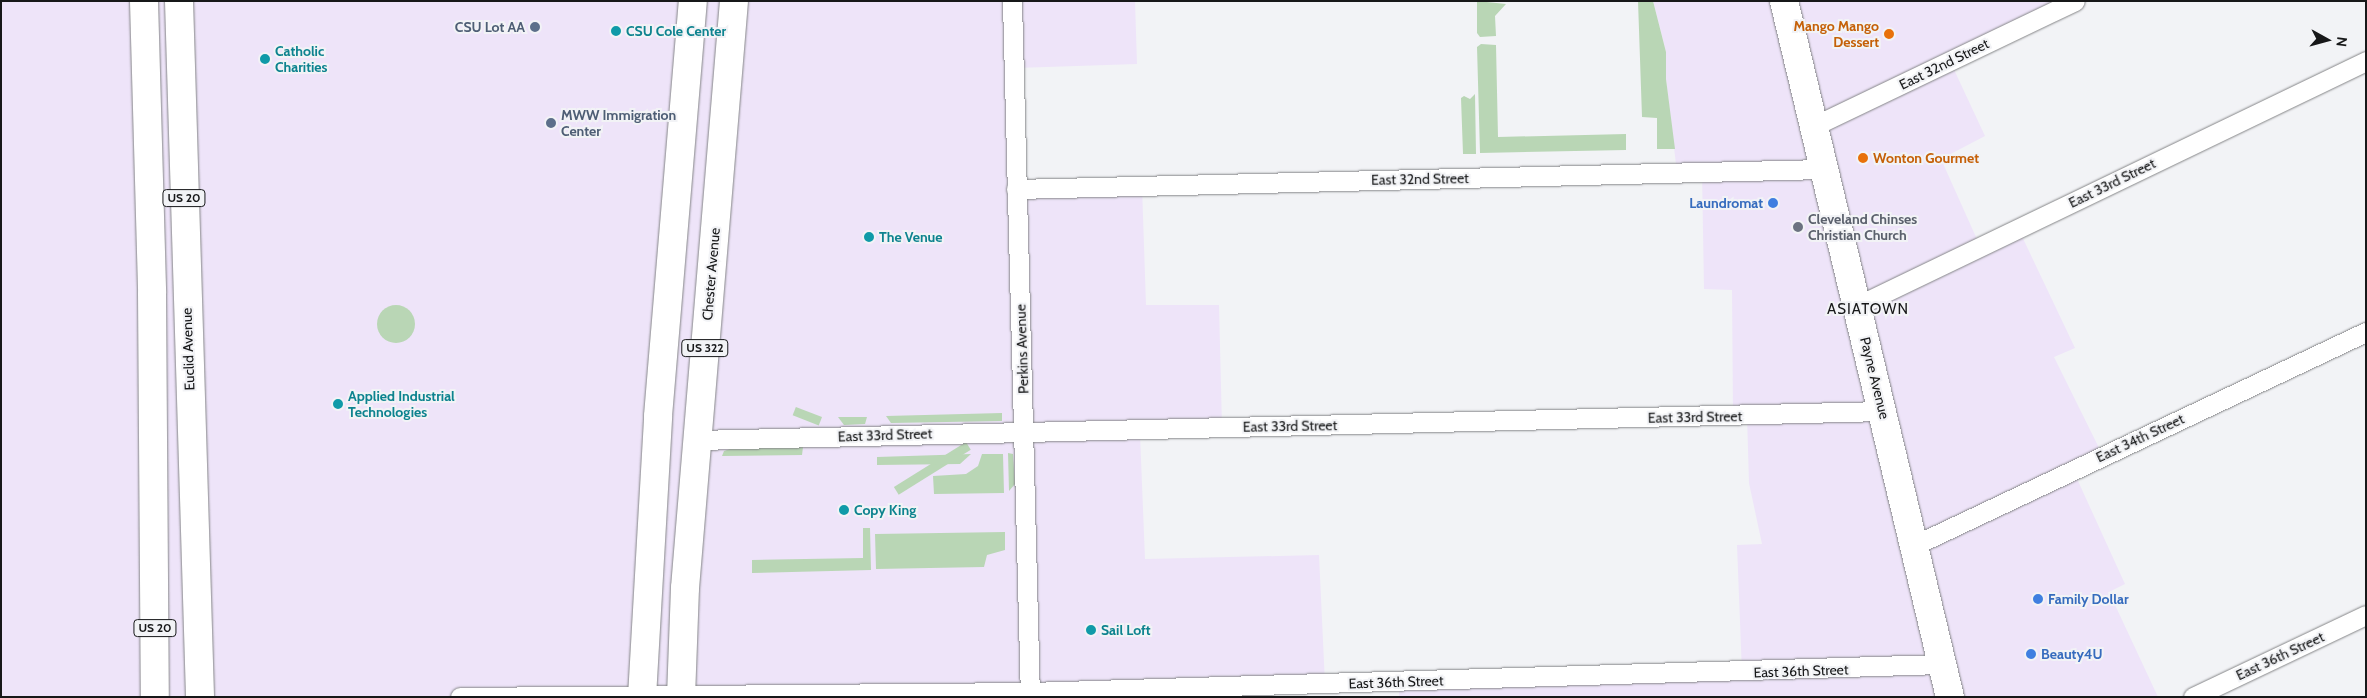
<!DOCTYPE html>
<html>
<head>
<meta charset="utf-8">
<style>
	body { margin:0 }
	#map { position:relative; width:2367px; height:698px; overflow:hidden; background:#f2f3f6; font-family:Cabin,sans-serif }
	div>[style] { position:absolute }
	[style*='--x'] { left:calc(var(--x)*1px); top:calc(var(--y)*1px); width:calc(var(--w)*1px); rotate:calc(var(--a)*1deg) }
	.commercial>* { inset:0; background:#eee4f9 }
	.green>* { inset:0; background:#b9d6b5; transform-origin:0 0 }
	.round { border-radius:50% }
	.roads { filter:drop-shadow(0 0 1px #848587) drop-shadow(0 0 1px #848587) }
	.street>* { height:19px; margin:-9.5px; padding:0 9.5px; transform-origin:9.5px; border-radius:9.5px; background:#fff }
	.secondary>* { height:28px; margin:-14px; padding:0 14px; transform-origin:14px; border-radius:14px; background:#fff }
	.primary>* { height:28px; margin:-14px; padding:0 14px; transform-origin:14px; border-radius:14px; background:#fff }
	.dots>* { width:14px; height:14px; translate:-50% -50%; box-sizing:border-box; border:2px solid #f2f3f6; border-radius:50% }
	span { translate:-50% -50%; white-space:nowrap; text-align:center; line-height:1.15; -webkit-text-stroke:4px #f2f3f6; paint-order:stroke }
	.shield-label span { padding:1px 4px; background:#f2f3f6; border:1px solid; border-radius:4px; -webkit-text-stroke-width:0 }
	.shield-label { font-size:12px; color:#171819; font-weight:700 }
	.food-label { font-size:14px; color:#c56008; font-weight:700 }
	.right { translate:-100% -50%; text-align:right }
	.left { translate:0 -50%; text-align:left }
	.service-label { font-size:14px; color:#4e5e75; font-weight:700 }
	.culture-label { font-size:14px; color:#0d838f; font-weight:700 }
	.street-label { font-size:14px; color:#171819 }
	.shop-label { font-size:14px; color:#366cbe; font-weight:700 }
	.worship-label { font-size:14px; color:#5b616d; font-weight:700 }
	.neighbourhood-label { font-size:15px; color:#171819; letter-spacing:1px }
	.frame { position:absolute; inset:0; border:2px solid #171819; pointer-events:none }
	.north { position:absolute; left:2302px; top:15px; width:50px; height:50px; -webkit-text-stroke:4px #f2f3f6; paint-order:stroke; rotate:97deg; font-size:14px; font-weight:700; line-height:20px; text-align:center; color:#171819 }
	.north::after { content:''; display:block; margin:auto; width:18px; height:22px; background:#171819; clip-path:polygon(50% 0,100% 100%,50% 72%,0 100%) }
</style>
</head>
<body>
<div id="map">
	<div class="commercial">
		<div style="clip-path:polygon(1px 1px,1135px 1px,1137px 64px,1013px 68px,1016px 189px,1142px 186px,1146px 305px,1219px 305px,1222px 427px,1140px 434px,1145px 559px,1319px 555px,1325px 684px,681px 697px,1px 697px)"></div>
		<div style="clip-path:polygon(1653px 1px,2062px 1px,1950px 61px,1985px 136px,1941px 159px,1980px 246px,2018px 228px,2075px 348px,2054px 357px,2103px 456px,2073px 470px,2125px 584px,2109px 592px,2158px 697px,1399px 697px,1399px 682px,1742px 673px,1737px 545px,1762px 544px,1749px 483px,1747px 416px,1733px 416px,1732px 290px,1704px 289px,1702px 172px,1677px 173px,1666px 79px,1666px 52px)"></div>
	</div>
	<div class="green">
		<div style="clip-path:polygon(1477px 1px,1506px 4px,1495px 16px,1496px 36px,1480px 37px,1477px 33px)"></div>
		<div style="clip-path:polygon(1638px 1px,1653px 1px,1666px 52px,1666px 79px,1675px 149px,1657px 149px,1657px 118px,1642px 117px)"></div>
		<div style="clip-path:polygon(1481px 44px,1496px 45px,1498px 137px,1626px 134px,1626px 150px,1480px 153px,1477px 47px)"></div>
		<div style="clip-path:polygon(1475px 94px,1476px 154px,1463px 154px,1461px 98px,1464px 96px,1470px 99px)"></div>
		<div class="round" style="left:377px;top:305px;width:38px;height:38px"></div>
		<div style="clip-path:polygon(1002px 413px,1002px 421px,891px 423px,886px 416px)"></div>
		<div style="left:822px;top:417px;width:9px;height:28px;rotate:111deg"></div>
		<div style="clip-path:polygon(838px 417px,867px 417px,865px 424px,844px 425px)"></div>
		<div style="left:966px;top:442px;width:9px;height:85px;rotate:58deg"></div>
		<div style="clip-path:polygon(803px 447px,802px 455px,722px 456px,724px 451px,733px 448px)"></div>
		<div style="clip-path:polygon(1008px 453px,1013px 454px,1015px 484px,1009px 491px)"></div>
		<div style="clip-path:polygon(971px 454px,960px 464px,877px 465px,877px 457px)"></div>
		<div style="clip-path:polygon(982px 454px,1003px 454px,1004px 493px,934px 494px,933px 476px,966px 474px,978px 466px)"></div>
		<div style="clip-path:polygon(863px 528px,870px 528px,871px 570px,752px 573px,752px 560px,863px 558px)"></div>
		<div style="clip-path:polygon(1005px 532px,1005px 550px,987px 555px,984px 567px,876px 569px,875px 534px)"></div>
	</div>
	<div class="roads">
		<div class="street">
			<div style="--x:1012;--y:1;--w:696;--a:88.52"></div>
			<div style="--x:1814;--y:126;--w:289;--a:-25.6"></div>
			<div style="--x:1016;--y:189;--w:808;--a:-1.42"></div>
			<div style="--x:1857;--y:306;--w:565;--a:-25.7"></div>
			<div style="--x:697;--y:440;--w:1186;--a:-1.4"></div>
			<div style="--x:1915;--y:545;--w:499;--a:-25.3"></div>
			<div style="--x:460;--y:697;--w:570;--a:-0.5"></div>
			<div style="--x:1030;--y:692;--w:912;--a:-1.76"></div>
			<div style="--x:2193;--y:697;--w:191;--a:-25.4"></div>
		</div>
		<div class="secondary">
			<div style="--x:1784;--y:1;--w:716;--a:76.59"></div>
		</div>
		<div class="primary">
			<div style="--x:144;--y:1;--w:292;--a:88.4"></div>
			<div style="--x:152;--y:293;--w:404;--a:89.6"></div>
			<div style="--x:179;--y:1;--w:696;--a:88.27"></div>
			<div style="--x:642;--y:697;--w:281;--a:-86.7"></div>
			<div style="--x:658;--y:416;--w:416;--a:-85.2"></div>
			<div style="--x:681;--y:697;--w:109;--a:-87.9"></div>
			<div style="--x:685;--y:588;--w:589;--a:-85.23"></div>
		</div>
	</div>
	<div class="dots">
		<div style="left:535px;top:27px;background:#5c6f8a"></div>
		<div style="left:616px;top:31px;background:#0f9aa8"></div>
		<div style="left:1889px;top:34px;background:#e8710a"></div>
		<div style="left:265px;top:59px;background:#0f9aa8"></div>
		<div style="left:551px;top:123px;background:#5c6f8a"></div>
		<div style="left:1863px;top:158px;background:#e8710a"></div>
		<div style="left:1773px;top:203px;background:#3f7fe0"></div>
		<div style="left:1798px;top:227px;background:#6b7280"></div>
		<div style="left:869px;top:237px;background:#0f9aa8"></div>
		<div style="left:338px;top:404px;background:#0f9aa8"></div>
		<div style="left:844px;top:510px;background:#0f9aa8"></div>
		<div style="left:2038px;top:599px;background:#3f7fe0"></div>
		<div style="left:1091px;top:630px;background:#0f9aa8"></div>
		<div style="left:2031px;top:654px;background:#3f7fe0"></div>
	</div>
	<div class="shield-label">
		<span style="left:184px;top:198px">US 20</span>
		<span style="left:705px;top:348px">US 322</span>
		<span style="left:155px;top:628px">US 20</span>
	</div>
	<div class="food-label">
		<span class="right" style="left:1879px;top:34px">Mango Mango<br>Dessert</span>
		<span class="left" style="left:1873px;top:158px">Wonton Gourmet</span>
	</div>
	<div class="service-label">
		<span class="right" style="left:525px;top:27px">CSU Lot AA</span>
		<span class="left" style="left:561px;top:123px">MWW Immigration<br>Center</span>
	</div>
	<div class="culture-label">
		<span class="left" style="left:626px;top:31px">CSU Cole Center</span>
		<span class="left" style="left:275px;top:59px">Catholic<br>Charities</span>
		<span class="left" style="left:879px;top:237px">The Venue</span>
		<span class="left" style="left:348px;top:404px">Applied Industrial<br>Technologies</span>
		<span class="left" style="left:854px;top:510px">Copy King</span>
		<span class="left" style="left:1101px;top:630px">Sail Loft</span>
	</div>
	<div class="street-label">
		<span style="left:1944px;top:64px;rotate:-26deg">East 32nd Street</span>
		<span style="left:1420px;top:179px;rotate:-1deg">East 32nd Street</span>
		<span style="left:2112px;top:183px;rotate:-26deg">East 33rd Street</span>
		<span style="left:711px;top:274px;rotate:-85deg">Chester Avenue</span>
		<span style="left:188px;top:349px;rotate:-92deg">Euclid Avenue</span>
		<span style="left:1022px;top:349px;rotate:-92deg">Perkins Avenue</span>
		<span style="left:1875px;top:378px;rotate:76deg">Payne Avenue</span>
		<span style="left:1695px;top:417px;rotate:-1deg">East 33rd Street</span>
		<span style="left:1290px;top:426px;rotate:-1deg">East 33rd Street</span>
		<span style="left:885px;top:435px;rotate:-2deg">East 33rd Street</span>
		<span style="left:2140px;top:438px;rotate:-25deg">East 34th Street</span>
		<span style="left:2280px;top:656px;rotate:-25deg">East 36th Street</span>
		<span style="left:1801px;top:671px;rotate:-2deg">East 36th Street</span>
		<span style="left:1396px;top:682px;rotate:-2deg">East 36th Street</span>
	</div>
	<div class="shop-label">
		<span class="right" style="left:1763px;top:203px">Laundromat</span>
		<span class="left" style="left:2048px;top:599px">Family Dollar</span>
		<span class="left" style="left:2041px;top:654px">Beauty4U</span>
	</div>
	<div class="worship-label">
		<span class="left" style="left:1808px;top:227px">Cleveland Chinses<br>Christian Church</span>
	</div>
	<div class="neighbourhood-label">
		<span style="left:1868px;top:310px">ASIATOWN</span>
	</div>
	<div class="frame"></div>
	<div class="north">N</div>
</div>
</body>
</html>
